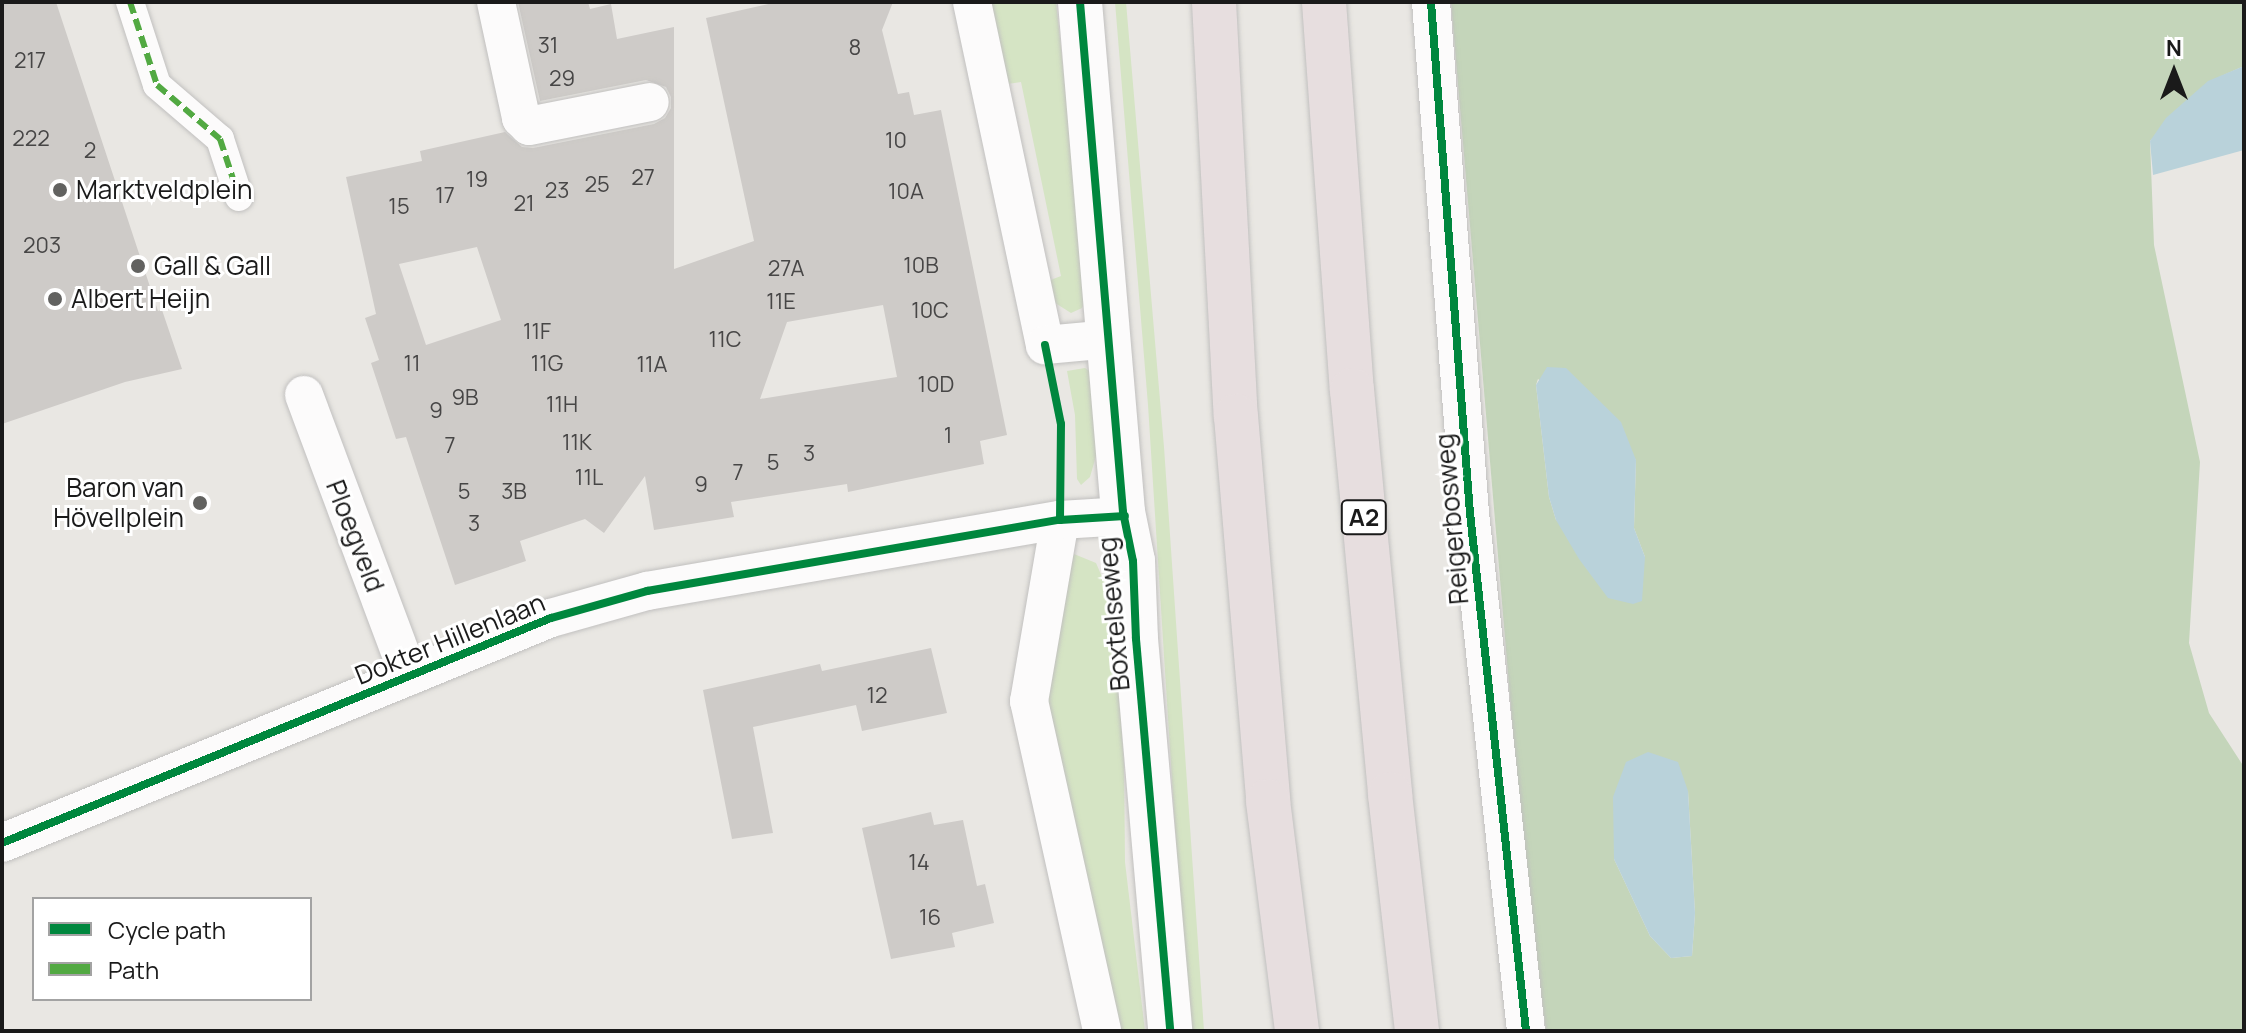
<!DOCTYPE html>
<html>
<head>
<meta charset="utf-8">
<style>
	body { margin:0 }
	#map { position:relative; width:2246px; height:1033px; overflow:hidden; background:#e9e7e3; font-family:Manrope,sans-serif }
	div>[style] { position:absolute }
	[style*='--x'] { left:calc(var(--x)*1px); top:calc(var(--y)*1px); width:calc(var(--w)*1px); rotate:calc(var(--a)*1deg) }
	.grass>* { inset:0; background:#d5e4c4 }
	.forest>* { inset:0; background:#c4d5ba }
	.water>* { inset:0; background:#b9d2da }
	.building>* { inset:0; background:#cecbc8 }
	.roads { filter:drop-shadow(0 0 2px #c1c0bf) drop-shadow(0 0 2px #c1c0bf) }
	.pedestrian>* { height:28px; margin:-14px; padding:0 14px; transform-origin:14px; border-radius:14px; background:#fcfbfb }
	.minor>* { height:38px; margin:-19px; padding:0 19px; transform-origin:19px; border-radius:19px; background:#fcfbfb }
	.tertiary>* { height:44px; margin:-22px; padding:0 22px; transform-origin:22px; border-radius:22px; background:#fcfbfb }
	.motorway>* { height:44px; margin:-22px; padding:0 22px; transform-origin:22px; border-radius:22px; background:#e7dedf }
	.quiet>* { height:6px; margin-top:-3px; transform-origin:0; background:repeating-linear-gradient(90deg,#52a942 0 12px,transparent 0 18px) }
	.cycleway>* { height:8px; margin:-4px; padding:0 4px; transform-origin:4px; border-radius:4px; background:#00873e }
	.dots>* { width:22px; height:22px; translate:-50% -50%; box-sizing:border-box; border:4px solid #fff; border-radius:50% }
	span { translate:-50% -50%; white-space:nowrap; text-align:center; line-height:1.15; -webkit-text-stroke:6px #fff; paint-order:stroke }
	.number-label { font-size:22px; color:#474646 }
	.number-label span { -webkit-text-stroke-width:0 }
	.shield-label span { padding:2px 6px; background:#fff; border:2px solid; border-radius:6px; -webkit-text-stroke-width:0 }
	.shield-label { font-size:24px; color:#1a1a1a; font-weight:700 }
	.poi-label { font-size:26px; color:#1a1a1a }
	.left { translate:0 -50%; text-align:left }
	.right { translate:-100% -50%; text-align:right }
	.street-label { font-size:26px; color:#1a1a1a }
	.frame { position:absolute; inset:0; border:4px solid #1a1a1a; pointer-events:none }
	.legend { position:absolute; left:32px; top:897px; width:280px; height:104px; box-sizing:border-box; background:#fff; border:2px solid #a3a3a3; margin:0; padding:10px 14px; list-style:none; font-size:24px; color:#1a1a1a }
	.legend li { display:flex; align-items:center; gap:16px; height:40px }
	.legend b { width:40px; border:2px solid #a3a3a3 }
	.north { position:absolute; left:2134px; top:32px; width:80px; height:80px; -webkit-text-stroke:6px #fff; paint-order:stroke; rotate:0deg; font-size:22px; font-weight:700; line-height:32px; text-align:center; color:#1a1a1a }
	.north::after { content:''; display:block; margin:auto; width:28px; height:36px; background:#1a1a1a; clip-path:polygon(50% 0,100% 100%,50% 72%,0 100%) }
</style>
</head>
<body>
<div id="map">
	<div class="grass">
		<div style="clip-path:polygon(990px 2px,1056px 2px,1088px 296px,1082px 308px,1071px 313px,1052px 301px,1048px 281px,1061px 276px,1021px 82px,1007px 84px)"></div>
		<div style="clip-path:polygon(1115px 2px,1126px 2px,1164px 447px,1204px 1031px,1188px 1031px,1148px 405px)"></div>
		<div style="clip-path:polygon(1085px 368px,1092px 373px,1098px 449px,1090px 477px,1081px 485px,1077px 479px,1075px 415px,1067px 371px)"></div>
		<div style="clip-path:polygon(1074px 554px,1096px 563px,1113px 602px,1124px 762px,1125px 862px,1145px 1031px,1118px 1031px,1047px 701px,1047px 662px)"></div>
	</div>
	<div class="forest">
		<div style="clip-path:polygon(evenodd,1451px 2px,2244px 2px,2244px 66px,2208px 82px,2150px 141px,2154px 245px,2200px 462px,2189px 643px,2209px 713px,2244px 767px,2244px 1031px,1546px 1031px,1524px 862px,1451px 2px,1538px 379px,1636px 460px,1634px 528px,1645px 557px,1556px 520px,1549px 497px,1536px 385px,1538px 379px,1451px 2px,1688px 791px,1695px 913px,1692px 956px,1671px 958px,1650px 936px,1614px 859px,1688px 791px)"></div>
	</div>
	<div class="water">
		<div style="clip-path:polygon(2244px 66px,2244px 150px,2153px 175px,2150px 141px,2166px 118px,2208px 81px)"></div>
		<div style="clip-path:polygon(1547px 367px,1566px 368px,1621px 422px,1636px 460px,1634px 528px,1645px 557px,1642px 601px,1633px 604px,1608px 598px,1579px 559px,1556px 520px,1549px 497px,1536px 385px)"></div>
		<div style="clip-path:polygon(1648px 752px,1678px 762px,1688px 791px,1695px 913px,1692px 956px,1671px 958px,1650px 936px,1614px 859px,1613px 797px,1626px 762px)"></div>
	</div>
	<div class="building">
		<div style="clip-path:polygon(2px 2px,56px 2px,158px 311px,162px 310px,182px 369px,125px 382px,2px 424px)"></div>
		<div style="clip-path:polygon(evenodd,518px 2px,588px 2px,590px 9px,611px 4px,617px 39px,674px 27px,674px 269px,754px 241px,706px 18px,777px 2px,893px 2px,882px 30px,898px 94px,909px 92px,914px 115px,941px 110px,1007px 435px,980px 441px,984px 464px,848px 492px,847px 484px,731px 502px,734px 517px,654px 530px,645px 476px,604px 533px,585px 519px,520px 541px,526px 561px,455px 585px,406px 437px,396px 439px,371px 363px,379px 360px,365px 318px,376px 314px,346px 177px,422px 161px,420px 151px,505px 132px,522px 147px,533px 148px,654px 124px,665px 118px,671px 108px,671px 97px,666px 87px,646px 80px,540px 101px,518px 2px,477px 247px,501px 320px,426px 345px,399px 264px,477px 247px,518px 2px,883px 305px,897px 377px,760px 399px,787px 322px,883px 305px)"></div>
		<div style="clip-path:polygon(931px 648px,947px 713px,862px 731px,856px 705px,753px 727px,773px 833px,732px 839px,703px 690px,820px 664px,822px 671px)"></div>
		<div style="clip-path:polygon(931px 812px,934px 825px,963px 820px,977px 886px,985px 884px,994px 923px,952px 933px,955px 947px,891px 959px,862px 828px)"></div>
	</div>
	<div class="roads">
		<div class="pedestrian">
			<div style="--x:130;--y:2;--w:87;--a:72"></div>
			<div style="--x:157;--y:85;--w:83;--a:40.6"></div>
			<div style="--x:220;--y:139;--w:61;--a:71.9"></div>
		</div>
		<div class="minor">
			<div style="--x:496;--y:2;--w:119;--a:77.8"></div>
			<div style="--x:521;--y:118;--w:11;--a:45"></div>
			<div style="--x:529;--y:126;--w:123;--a:-11.2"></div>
			<div style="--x:972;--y:2;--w:351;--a:78"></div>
			<div style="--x:1045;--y:345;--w:66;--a:-5.2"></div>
			<div style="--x:1431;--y:2;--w:512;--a:85.64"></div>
			<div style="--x:1470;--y:513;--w:521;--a:83.83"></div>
			<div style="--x:304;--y:395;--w:300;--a:69.5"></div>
			<div style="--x:1060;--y:520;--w:184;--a:99.7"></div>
			<div style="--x:1029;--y:701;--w:338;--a:77.5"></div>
			<div style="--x:2;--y:843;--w:593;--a:-22.29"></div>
			<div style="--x:551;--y:618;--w:100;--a:-15.7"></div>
			<div style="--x:647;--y:591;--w:419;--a:-9.8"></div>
			<div style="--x:1060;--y:520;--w:65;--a:-3.5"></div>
		</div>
		<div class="tertiary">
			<div style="--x:1080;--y:2;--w:512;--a:85.18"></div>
			<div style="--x:1123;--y:512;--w:50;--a:78.5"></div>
			<div style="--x:1133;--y:561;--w:78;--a:87.8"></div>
			<div style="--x:1136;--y:639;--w:393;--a:85"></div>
		</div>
		<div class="motorway">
			<div style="--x:1214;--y:2;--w:415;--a:87"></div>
			<div style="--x:1236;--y:416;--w:386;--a:85.2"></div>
			<div style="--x:1268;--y:801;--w:232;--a:82.8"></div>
			<div style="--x:1324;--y:2;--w:389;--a:85.9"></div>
			<div style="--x:1352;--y:390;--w:406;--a:84.6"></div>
			<div style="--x:1390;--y:794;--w:239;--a:83.5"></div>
		</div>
	</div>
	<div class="quiet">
		<div style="--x:130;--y:2;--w:87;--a:72"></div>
		<div style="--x:157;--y:85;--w:83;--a:40.6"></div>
		<div style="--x:220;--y:139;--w:61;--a:71.9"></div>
	</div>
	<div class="cycleway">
		<div style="--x:1080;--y:2;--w:512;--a:85.18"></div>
		<div style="--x:1123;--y:512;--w:50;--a:78.5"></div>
		<div style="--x:1133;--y:561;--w:78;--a:87.8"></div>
		<div style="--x:1136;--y:639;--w:393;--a:85"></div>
		<div style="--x:1431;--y:2;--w:512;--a:85.64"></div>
		<div style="--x:1470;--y:513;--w:521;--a:83.83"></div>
		<div style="--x:1045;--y:345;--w:81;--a:78.6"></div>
		<div style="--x:1061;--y:424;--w:96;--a:90.6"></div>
		<div style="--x:2;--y:843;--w:593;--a:-22.29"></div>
		<div style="--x:551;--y:618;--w:100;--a:-15.7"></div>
		<div style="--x:647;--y:591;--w:419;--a:-9.8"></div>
		<div style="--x:1060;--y:520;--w:65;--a:-3.5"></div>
	</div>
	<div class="dots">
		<div style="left:60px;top:190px;background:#626260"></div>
		<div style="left:138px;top:266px;background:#626260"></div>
		<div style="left:55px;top:299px;background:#626260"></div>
		<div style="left:200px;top:503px;background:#626260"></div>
	</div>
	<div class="number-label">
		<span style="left:548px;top:46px">31</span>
		<span style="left:855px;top:48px">8</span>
		<span style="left:30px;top:61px">217</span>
		<span style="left:562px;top:79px">29</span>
		<span style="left:31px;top:139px">222</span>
		<span style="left:896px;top:141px">10</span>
		<span style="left:90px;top:151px">2</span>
		<span style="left:643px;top:178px">27</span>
		<span style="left:477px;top:180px">19</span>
		<span style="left:597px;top:185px">25</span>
		<span style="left:557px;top:191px">23</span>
		<span style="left:906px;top:192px">10A</span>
		<span style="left:445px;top:196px">17</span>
		<span style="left:524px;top:204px">21</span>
		<span style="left:399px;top:207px">15</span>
		<span style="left:42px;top:246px">203</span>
		<span style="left:921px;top:266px">10B</span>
		<span style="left:786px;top:269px">27A</span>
		<span style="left:781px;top:302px">11E</span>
		<span style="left:930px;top:311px">10C</span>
		<span style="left:537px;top:332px">11F</span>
		<span style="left:725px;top:340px">11C</span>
		<span style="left:412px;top:364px">11</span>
		<span style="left:547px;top:364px">11G</span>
		<span style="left:652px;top:365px">11A</span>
		<span style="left:936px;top:385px">10D</span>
		<span style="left:465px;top:398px">9B</span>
		<span style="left:562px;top:405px">11H</span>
		<span style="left:436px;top:411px">9</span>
		<span style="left:948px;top:436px">1</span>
		<span style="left:577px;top:443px">11K</span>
		<span style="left:450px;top:446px">7</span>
		<span style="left:809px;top:454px">3</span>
		<span style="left:773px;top:463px">5</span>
		<span style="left:738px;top:473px">7</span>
		<span style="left:589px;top:478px">11L</span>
		<span style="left:701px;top:485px">9</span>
		<span style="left:464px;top:492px">5</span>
		<span style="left:514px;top:492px">3B</span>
		<span style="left:474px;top:524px">3</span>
		<span style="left:877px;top:696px">12</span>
		<span style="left:919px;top:863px">14</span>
		<span style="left:930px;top:918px">16</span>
	</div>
	<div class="shield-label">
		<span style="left:1364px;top:517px">A2</span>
	</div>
	<div class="poi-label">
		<span class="left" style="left:76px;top:190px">Marktveldplein</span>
		<span class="left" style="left:154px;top:266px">Gall &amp; Gall</span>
		<span class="left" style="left:71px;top:299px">Albert Heijn</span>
		<span class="right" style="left:184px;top:503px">Baron van<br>Hövellplein</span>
	</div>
	<div class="street-label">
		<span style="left:1452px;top:519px;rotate:-95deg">Reigerbosweg</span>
		<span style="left:355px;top:536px;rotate:69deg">Ploegveld</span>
		<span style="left:1114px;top:614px;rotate:-95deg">Boxtelseweg</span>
		<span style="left:450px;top:639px;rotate:-22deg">Dokter Hillenlaan</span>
	</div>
	<div class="frame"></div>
	<ul class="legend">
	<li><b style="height:10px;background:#00873e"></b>Cycle path</li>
	<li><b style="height:10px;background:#52a942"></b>Path</li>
	</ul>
	<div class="north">N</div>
</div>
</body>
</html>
